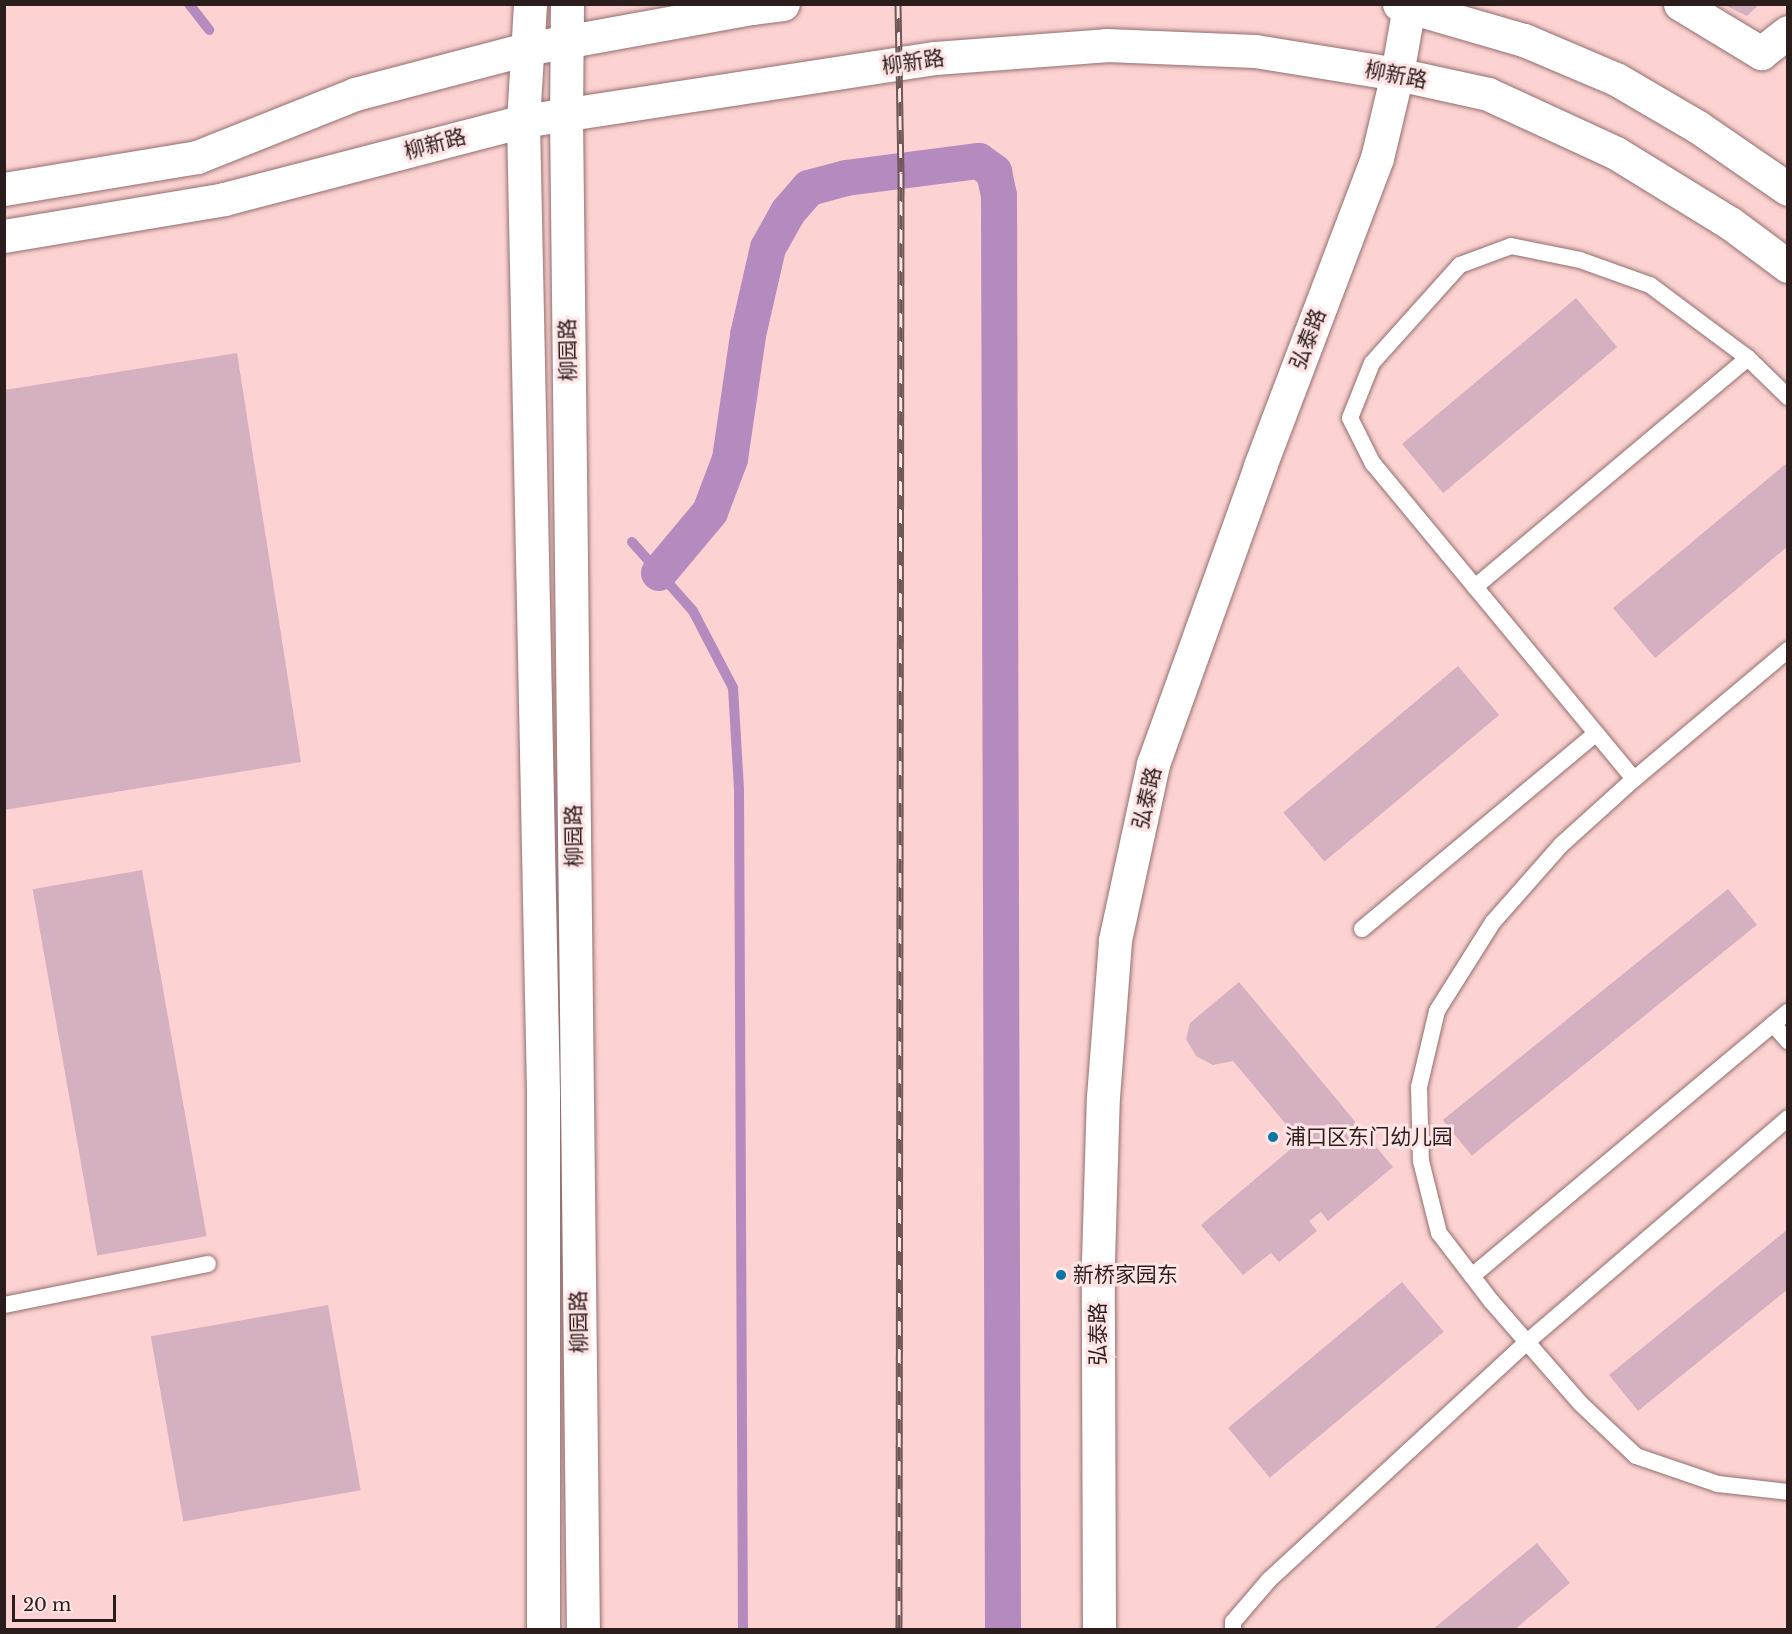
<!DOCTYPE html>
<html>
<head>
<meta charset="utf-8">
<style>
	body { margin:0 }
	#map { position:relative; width:1792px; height:1634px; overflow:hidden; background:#fcd3d2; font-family:"Libre Baskerville","Noto Sans SC",serif }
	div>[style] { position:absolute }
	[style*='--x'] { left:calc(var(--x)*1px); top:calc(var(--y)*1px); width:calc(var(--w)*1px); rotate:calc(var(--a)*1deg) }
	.stream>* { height:10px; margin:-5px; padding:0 5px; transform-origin:5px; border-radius:5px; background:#b58abe }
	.canal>* { height:36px; margin:-18px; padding:0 18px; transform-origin:18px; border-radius:18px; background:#b58abe }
	.building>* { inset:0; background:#d5b0c0; transform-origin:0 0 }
	.roads { filter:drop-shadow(0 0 2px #936e6e) drop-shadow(0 0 2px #936e6e) }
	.lane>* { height:16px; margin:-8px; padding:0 8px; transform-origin:8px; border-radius:8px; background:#fff }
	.street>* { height:33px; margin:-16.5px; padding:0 16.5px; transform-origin:16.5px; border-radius:16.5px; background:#fff }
	.secondary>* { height:33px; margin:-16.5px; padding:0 16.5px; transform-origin:16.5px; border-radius:16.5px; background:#fff }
	.rail>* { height:7px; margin-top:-3.5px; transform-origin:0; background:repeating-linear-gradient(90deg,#fee4e4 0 14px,#6e5757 0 28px); box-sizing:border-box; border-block:2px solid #6e5757 }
	.dots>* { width:16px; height:16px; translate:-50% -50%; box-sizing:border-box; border:3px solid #fee4e4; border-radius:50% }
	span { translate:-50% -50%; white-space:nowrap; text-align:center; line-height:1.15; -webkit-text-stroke:6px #fee4e4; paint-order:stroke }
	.street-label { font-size:21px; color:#2c1d1d }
	.poi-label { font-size:21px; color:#2c1d1d }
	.left { translate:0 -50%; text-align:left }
	.frame { position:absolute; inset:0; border:6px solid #2c1d1d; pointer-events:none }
	.scale { position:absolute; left:12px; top:1595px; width:104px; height:27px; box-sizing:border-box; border:3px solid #2c1d1d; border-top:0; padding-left:8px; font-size:18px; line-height:21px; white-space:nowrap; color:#2c1d1d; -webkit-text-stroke:4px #fee4e4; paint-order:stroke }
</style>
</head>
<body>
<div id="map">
	<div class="stream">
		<div style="--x:189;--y:4;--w:33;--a:52"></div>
		<div style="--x:632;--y:542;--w:92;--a:48.5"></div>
		<div style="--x:693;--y:611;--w:87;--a:62.5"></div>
		<div style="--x:733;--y:688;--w:102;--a:86.6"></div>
		<div style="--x:739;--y:790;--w:840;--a:89.73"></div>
	</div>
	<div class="canal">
		<div style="--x:659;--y:573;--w:80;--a:-50.1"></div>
		<div style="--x:710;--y:512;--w:57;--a:-69.3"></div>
		<div style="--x:730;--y:459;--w:125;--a:-81.7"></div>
		<div style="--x:748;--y:335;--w:89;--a:-77.1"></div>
		<div style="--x:768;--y:248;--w:41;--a:-60.9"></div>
		<div style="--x:788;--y:212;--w:32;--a:-49"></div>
		<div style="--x:809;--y:188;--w:38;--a:-15"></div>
		<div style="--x:846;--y:178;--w:134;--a:-7.3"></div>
		<div style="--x:979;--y:161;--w:19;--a:36"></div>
		<div style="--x:994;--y:172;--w:24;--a:78"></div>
		<div style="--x:999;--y:195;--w:1435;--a:89.84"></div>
	</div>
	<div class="building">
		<div style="clip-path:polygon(1722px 4px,1760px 4px,1747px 16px)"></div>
		<div style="left:1576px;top:298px;width:64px;height:227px;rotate:50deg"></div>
		<div style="clip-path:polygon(237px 353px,301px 762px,4px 810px,4px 390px)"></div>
		<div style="clip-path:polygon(1788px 462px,1788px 546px,1655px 658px,1613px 608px)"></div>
		<div style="left:1458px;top:666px;width:64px;height:228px;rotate:50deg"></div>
		<div style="left:142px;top:870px;width:372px;height:111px;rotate:80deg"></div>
		<div style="left:1728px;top:889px;width:46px;height:367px;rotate:51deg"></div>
		<div style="clip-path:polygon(1239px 982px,1393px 1167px,1328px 1221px,1321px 1212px,1309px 1221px,1317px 1231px,1279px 1262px,1271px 1253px,1243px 1275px,1201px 1225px,1300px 1141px,1233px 1061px,1213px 1065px,1196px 1056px,1186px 1039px,1190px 1023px)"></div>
		<div style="clip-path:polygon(1788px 1229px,1788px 1289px,1638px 1411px,1609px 1375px)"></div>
		<div style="left:1402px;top:1282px;width:65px;height:227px;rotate:50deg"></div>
		<div style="left:328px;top:1305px;width:188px;height:180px;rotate:80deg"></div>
		<div style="clip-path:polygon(1537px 1543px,1570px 1583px,1514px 1630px,1432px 1630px)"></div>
	</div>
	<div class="roads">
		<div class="lane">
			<div style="--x:1475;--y:587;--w:356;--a:-40"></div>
			<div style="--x:1788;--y:650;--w:201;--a:140"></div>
			<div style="--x:1634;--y:779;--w:98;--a:137.9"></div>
			<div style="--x:1561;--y:845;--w:103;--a:131.4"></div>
			<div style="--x:1493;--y:922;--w:105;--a:122.2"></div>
			<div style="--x:1437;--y:1011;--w:78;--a:103.3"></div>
			<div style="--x:1419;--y:1087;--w:74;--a:88.5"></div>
			<div style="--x:1421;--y:1161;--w:74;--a:76"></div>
			<div style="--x:1439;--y:1233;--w:87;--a:52.5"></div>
			<div style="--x:1492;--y:1302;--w:134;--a:48.9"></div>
			<div style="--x:1580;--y:1403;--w:77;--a:43.4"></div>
			<div style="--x:1636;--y:1456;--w:87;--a:18.9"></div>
			<div style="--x:1718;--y:1484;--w:70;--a:6.5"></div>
			<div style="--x:1634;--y:779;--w:409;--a:-129.6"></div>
			<div style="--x:1373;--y:464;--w:51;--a:-116.6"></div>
			<div style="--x:1350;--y:418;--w:59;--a:-68.2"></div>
			<div style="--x:1372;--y:363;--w:132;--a:-48.1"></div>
			<div style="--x:1460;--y:265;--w:54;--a:-20.4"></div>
			<div style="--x:1511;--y:246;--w:70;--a:11.5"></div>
			<div style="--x:1580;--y:260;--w:74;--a:19.7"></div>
			<div style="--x:1650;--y:285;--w:122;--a:36.7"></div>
			<div style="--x:1748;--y:358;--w:56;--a:44.3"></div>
			<div style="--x:1362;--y:929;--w:305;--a:-39.9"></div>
			<div style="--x:1773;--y:1024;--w:23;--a:49"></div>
			<div style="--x:1472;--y:1276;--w:412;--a:-39.9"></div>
			<div style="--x:4;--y:1305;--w:208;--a:-11.4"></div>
			<div style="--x:1233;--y:1630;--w:8;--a:-90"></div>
			<div style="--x:1233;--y:1622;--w:55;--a:-49.4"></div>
			<div style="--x:1269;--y:1580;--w:351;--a:-42.7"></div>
			<div style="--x:1527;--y:1342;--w:344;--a:-40.6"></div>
		</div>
		<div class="street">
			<div style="--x:1680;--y:4;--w:95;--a:31.2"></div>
			<div style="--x:1761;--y:53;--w:34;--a:-38"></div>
		</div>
		<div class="secondary">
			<div style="--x:530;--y:4;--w:117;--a:93.4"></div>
			<div style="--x:523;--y:121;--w:975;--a:88.82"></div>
			<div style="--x:543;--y:1096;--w:534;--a:90"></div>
			<div style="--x:567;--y:4;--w:111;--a:90.5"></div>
			<div style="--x:566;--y:115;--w:1515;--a:89.36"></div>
			<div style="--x:1399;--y:4;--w:130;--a:16.1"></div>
			<div style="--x:1524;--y:40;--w:100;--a:23"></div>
			<div style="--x:1616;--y:79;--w:95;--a:30.3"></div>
			<div style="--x:1698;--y:127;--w:109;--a:34.6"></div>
			<div style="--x:4;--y:189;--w:196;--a:-9.4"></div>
			<div style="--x:197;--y:157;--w:170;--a:-21.7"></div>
			<div style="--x:355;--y:94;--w:177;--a:-14.7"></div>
			<div style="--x:526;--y:49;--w:229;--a:-10.3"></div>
			<div style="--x:751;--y:8;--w:32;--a:-7"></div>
			<div style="--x:4;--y:236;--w:223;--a:-9.5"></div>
			<div style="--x:224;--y:199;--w:309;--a:-14.6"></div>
			<div style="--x:523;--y:121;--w:417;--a:-8.7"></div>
			<div style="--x:935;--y:58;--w:171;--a:-4.3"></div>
			<div style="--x:1106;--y:45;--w:149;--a:2.3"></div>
			<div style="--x:1255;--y:51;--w:144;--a:9.2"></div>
			<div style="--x:1397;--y:74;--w:93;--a:12.4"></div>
			<div style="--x:1488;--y:94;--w:141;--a:24.7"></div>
			<div style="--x:1616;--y:153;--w:134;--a:31.6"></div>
			<div style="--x:1730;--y:223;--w:72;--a:36.6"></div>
			<div style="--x:1099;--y:1630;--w:369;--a:-90.2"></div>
			<div style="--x:1098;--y:1261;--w:164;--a:-88.3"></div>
			<div style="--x:1103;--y:1097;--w:157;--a:-85.6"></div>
			<div style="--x:1115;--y:940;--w:180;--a:-77.8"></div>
			<div style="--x:1153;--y:764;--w:317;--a:-70.2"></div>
			<div style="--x:1260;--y:466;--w:329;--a:-69.2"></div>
			<div style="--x:1377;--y:158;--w:86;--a:-76.6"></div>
			<div style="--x:1397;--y:74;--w:69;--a:-80"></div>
		</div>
	</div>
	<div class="rail">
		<div style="--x:898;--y:4;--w:169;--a:89"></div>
		<div style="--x:901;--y:173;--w:1457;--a:90.08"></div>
	</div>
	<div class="dots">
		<div style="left:1273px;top:1137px;background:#0b76a1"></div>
		<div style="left:1061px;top:1275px;background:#0b76a1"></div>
	</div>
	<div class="street-label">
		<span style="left:913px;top:62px;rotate:-8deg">柳新路</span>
		<span style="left:1396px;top:75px;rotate:11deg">柳新路</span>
		<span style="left:435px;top:144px;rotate:-15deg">柳新路</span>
		<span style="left:1308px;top:339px;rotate:-69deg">弘泰路</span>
		<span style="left:568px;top:350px;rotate:-91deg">柳园路</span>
		<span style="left:1147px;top:798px;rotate:-77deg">弘泰路</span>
		<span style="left:574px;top:836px;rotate:-91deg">柳园路</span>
		<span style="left:579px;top:1322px;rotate:-91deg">柳园路</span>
		<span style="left:1098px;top:1334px;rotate:-90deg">弘泰路</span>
	</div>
	<div class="poi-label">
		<span class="left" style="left:1285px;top:1137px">浦口区东门幼儿园</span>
		<span class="left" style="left:1073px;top:1275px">新桥家园东</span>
	</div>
	<div class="frame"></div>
	<div class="scale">20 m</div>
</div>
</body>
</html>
